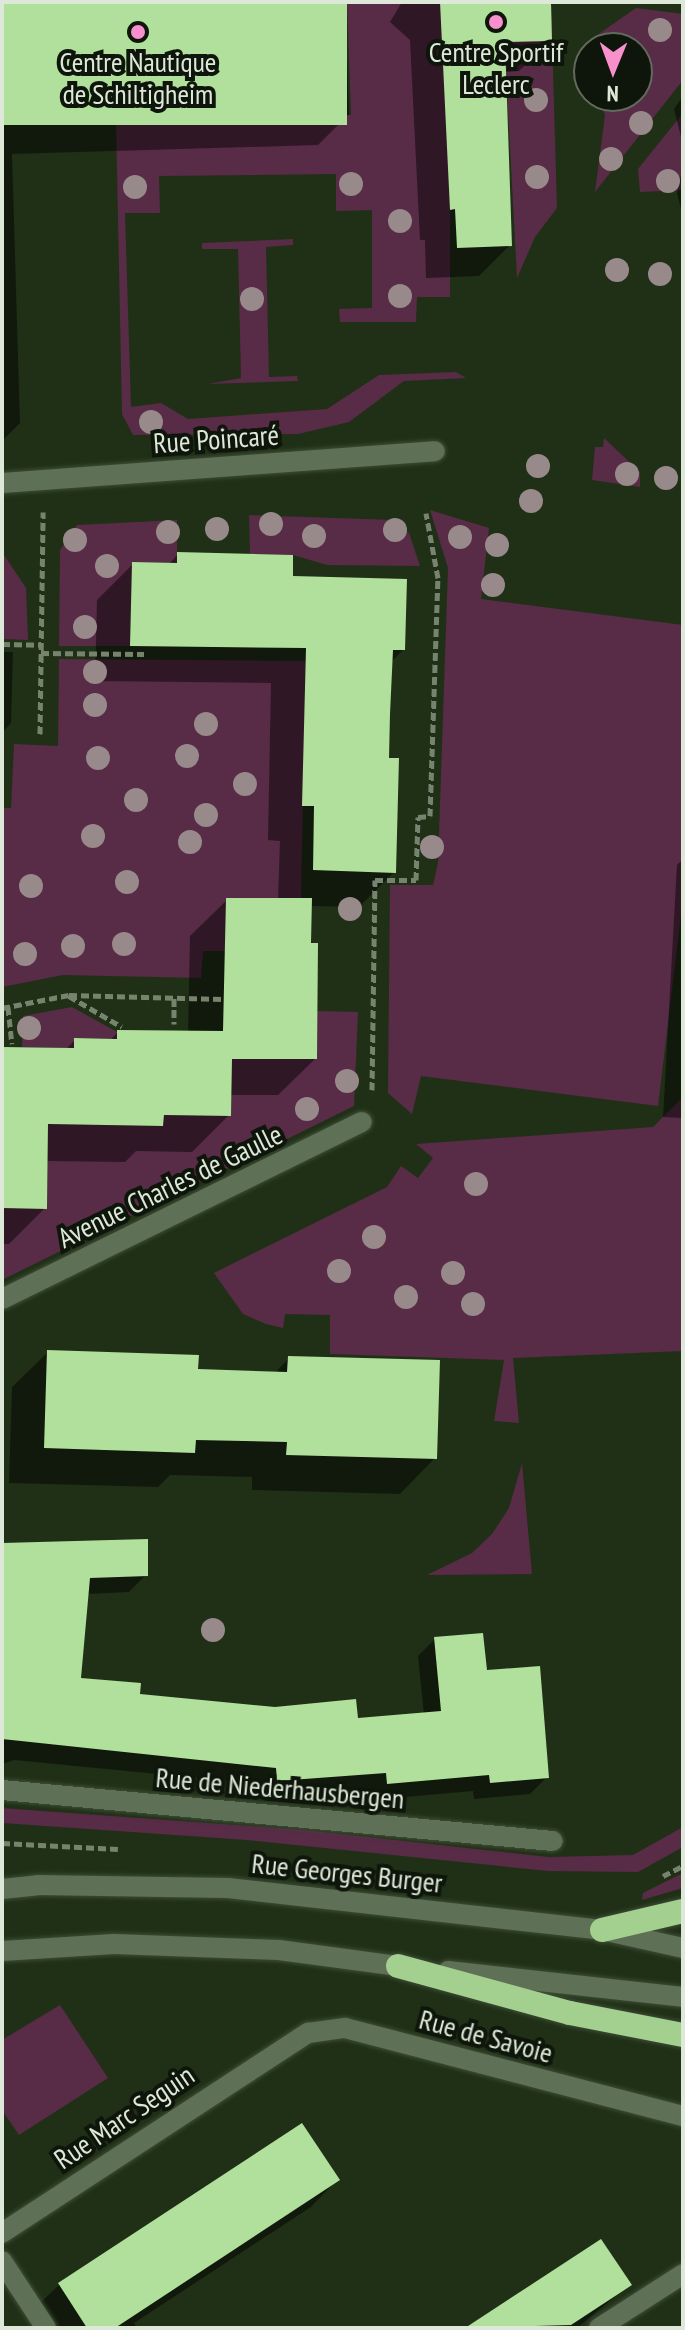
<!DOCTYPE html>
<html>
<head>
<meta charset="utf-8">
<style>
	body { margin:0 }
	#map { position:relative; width:685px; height:2330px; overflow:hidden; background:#203017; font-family:"PT Sans Narrow",sans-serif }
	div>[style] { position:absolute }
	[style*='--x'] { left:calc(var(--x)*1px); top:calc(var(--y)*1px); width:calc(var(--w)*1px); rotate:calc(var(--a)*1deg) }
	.green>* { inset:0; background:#582b46 }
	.shadow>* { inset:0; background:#0007 }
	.building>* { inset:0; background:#b1df9c; transform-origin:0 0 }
	.path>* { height:5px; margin-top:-2.5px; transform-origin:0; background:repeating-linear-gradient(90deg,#76846f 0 8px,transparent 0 12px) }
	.roads { filter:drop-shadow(0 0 2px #3e4d36) drop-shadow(0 0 2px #3e4d36) }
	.minor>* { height:20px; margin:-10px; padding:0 10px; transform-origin:10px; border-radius:10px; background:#5e7056 }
	.highway>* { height:24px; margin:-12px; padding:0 12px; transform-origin:12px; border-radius:12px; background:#a3d08e }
	.trees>* { width:24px; height:24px; margin:-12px; border-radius:50%; background:#98898a }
	.dots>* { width:22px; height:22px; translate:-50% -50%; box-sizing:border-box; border:4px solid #0e160b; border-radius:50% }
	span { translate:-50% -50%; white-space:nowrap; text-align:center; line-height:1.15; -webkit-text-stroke:8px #0e160b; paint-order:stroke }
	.poi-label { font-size:28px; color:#dde8d8 }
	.street-label { font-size:28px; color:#dde8d8 }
	.frame { position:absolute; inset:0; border:4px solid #dde8d8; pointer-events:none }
	.north { position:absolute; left:573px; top:32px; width:80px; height:80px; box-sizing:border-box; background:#0e160b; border:2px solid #616a5d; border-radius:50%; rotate:181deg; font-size:22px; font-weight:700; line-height:32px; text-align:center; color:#dde8d8 }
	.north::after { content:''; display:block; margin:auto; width:28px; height:36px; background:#f790cd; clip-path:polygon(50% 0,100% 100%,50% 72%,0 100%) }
</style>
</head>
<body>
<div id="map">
	<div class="green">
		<div style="clip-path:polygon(347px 2px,551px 2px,557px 208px,535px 237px,517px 278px,506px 72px,450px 210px,450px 297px,417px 297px,416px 322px,340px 322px,339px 309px,372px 308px,372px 210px,336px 211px,336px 174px,159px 176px,160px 213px,125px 213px,131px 407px,161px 403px,188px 419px,327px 409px,379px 375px,456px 372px,466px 378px,404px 381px,349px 422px,298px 434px,133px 435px,122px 414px,116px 122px,351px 115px)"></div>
		<div style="clip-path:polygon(636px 8px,683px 14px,683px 80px,595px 192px,605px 115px,597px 96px,637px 96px,637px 48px,590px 48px,590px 40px)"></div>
		<div style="clip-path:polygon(683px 113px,683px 190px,640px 192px,638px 169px)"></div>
		<div style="clip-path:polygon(293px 239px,293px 245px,266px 247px,269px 377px,297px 376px,298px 381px,208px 384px,241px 378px,238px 249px,202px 249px,202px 243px)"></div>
		<div style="clip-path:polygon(604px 438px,640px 472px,640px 487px,592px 480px,595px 447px,603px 447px)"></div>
		<div style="clip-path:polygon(430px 510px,489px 528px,481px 599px,683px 625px,683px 899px,658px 1106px,421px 1076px,412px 1114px,388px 1093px,390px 885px,433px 885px,438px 863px,448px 568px)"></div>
		<div style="clip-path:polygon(249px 515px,393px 520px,409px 533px,420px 566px,327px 565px,293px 555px,250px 554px)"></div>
		<div style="clip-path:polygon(177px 520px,177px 563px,132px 563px,130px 646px,59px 646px,60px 550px,77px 525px)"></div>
		<div style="clip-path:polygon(2px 552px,26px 588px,28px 640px,2px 639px)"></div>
		<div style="clip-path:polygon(59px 659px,306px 661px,301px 898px,226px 898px,225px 951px,203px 951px,201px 978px,63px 975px,2px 987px,2px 808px,11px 808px,14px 744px,58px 746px)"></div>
		<div style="clip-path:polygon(72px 1007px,117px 1032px,117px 1039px,74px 1038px,74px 1048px,22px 1047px,23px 1016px)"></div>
		<div style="clip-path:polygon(317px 1011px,358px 1012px,354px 1106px,2px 1280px,2px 1208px,47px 1208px,48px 1124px,163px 1126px,164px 1115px,231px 1116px,232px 1059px,317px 1059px)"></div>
		<div style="clip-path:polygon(683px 1097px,683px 1351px,513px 1358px,519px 1423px,494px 1421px,504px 1360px,330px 1354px,330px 1315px,285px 1314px,283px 1328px,266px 1324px,243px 1314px,214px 1273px,387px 1187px,401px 1166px,418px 1178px,433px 1158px,416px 1144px,653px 1127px)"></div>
		<div style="clip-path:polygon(522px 1463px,532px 1574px,427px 1575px,472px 1553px,492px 1534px,509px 1508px)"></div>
		<div style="clip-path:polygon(2px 1808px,304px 1830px,549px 1857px,633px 1855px,683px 1827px,683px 1847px,638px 1872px,548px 1871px,247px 1840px,2px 1823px)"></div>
		<div style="clip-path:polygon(683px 1873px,683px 1888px,642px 1900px,643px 1893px)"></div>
		<div style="clip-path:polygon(60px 2005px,108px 2078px,19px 2135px,2px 2110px,2px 2040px)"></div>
	</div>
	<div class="shadow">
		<div style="clip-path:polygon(2px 2px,345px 2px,349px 114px,318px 145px,12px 154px,20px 423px,2px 441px)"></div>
		<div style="clip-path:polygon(402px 2px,555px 2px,549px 7px,550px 40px,519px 71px,504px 72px,510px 245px,479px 276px,426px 278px,425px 240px,420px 240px,410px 40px,390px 22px)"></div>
		<div style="clip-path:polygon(683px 96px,683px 145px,674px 109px)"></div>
		<div style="clip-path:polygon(683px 165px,683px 217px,677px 193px)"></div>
		<div style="clip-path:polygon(178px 554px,291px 578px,403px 650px,390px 663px,387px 760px,394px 872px,359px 907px,310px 906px,315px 1059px,278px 1095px,229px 1095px,229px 1115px,192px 1152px,136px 1151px,125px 1162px,46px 1161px,45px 1208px,9px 1244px,2px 1244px,2px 1049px,65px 1050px,75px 1040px,109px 1041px,118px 1032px,188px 1033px,190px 936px,227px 900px,278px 900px,280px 841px,268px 840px,271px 683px,95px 681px,97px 600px,133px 564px,168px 565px)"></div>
		<div style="clip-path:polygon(2px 652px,13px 652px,11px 723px,2px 733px)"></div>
		<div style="clip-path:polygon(683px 859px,683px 1118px,663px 1117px,677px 865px)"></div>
		<div style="clip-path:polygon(48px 1352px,196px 1371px,274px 1374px,289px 1358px,435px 1458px,400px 1494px,252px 1490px,252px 1477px,170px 1475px,158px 1487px,9px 1483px,12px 1387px)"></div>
		<div style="clip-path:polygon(2px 1545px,146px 1575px,129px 1592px,87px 1594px,79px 1679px,138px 1696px,356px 1720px,424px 1715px,418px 1656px,435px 1639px,485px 1673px,547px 1777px,530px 1794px,474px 1799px,473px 1791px,371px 1800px,370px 1789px,261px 1797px,260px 1784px,14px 1760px,2px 1764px)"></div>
		<div style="clip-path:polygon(301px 2126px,337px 2180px,311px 2207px,134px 2323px,137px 2328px,43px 2328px,32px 2311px,59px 2285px)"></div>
		<div style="clip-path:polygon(601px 2242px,629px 2285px,577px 2328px,469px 2328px)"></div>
	</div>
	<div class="building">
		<div style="left:2px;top:2px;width:345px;height:123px"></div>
		<div style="clip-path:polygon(440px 2px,551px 2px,552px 41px,505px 42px,512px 246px,457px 248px,455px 209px,450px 210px)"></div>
		<div style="clip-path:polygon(177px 552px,293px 555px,293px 576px,407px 579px,405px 650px,393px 650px,390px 714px,389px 758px,399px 758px,396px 873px,313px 870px,314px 806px,302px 806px,306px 648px,130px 646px,132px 562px,177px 563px)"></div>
		<div style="clip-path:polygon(226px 898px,312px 898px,311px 943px,318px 943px,317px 1059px,232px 1059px,231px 1116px,164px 1115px,163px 1126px,48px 1124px,47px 1209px,2px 1208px,2px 1047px,74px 1048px,74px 1038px,117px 1039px,117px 1030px,223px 1031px)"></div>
		<div style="clip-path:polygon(47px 1350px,199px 1355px,198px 1369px,287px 1372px,288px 1356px,440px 1360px,437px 1459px,286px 1455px,287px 1442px,196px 1440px,195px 1453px,44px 1448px)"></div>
		<div style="clip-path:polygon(148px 1539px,148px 1576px,90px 1578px,81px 1678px,141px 1683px,140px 1694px,275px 1707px,356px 1699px,358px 1718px,441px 1711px,434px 1637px,483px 1633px,487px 1670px,540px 1666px,549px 1778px,490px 1783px,489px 1775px,387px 1784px,386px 1773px,277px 1781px,276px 1768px,2px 1739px,2px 1543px)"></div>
		<div style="clip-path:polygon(302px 2123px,340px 2180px,115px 2328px,87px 2328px,58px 2283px)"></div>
		<div style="clip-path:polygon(601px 2239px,632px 2285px,571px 2325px,465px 2328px)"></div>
	</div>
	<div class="path">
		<div style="--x:2;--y:644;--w:39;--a:1"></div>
		<div style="--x:41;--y:653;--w:103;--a:0.6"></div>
		<div style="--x:40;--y:734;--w:222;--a:-89.2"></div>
		<div style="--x:69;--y:996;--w:61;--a:30.3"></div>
		<div style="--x:174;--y:998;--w:26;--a:90"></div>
		<div style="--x:8;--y:1007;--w:37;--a:84"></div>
		<div style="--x:2;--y:1008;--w:68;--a:-11"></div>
		<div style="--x:69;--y:995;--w:153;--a:1.5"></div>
		<div style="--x:372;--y:1090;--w:210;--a:-89.2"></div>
		<div style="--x:375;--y:880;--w:41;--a:0"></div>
		<div style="--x:416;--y:880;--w:63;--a:-88.2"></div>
		<div style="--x:418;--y:817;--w:12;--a:-5"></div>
		<div style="--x:430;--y:816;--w:238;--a:-88.1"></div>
		<div style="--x:438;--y:578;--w:66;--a:-100.5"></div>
		<div style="--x:2;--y:1843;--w:116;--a:3"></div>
		<div style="--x:663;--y:1876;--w:22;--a:-27"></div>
	</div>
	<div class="roads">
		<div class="minor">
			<div style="--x:2;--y:483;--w:434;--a:-4.2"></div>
			<div style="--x:2;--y:1299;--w:401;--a:-26.2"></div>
			<div style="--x:2;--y:1790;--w:553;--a:5.29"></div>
			<div style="--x:2;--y:1889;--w:36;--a:-6"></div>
			<div style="--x:38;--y:1885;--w:190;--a:0.9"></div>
			<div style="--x:228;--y:1888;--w:376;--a:6.4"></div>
			<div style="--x:602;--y:1930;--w:83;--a:12.5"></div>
			<div style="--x:2;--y:1951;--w:112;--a:-3.6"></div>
			<div style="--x:114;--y:1944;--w:165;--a:2.1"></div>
			<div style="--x:279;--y:1950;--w:134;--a:7.7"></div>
			<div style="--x:448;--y:1971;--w:236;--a:6.3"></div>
			<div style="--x:2;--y:2233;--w:366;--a:-33.2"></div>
			<div style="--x:308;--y:2033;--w:37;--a:-8"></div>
			<div style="--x:345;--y:2028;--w:349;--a:14.6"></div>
			<div style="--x:2;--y:2261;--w:80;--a:56.7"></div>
			<div style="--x:599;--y:2328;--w:100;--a:-32.7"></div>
		</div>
		<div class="highway">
			<div style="--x:602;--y:1930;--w:83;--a:-13.2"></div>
			<div style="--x:398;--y:1966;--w:178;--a:15.3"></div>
			<div style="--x:570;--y:2013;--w:115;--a:11"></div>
		</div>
	</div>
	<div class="trees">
		<div style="left:660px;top:30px"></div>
		<div style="left:536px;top:100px"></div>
		<div style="left:641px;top:123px"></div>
		<div style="left:611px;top:159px"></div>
		<div style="left:537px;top:177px"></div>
		<div style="left:668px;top:181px"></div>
		<div style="left:351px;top:184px"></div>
		<div style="left:135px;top:187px"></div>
		<div style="left:400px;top:221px"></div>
		<div style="left:617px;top:270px"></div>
		<div style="left:660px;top:274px"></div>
		<div style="left:400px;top:296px"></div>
		<div style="left:252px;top:299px"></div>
		<div style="left:151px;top:422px"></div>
		<div style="left:538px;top:466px"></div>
		<div style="left:627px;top:474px"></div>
		<div style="left:666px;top:478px"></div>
		<div style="left:531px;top:501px"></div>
		<div style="left:271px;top:524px"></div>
		<div style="left:217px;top:529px"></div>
		<div style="left:395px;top:530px"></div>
		<div style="left:168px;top:532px"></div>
		<div style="left:314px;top:536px"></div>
		<div style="left:460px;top:537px"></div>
		<div style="left:75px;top:540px"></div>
		<div style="left:497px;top:545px"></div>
		<div style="left:107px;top:566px"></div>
		<div style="left:493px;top:585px"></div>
		<div style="left:85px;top:627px"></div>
		<div style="left:95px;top:672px"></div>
		<div style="left:95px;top:705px"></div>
		<div style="left:206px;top:724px"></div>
		<div style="left:187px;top:756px"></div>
		<div style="left:98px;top:758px"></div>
		<div style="left:245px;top:784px"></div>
		<div style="left:136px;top:800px"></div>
		<div style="left:206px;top:815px"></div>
		<div style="left:93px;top:836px"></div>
		<div style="left:190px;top:842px"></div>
		<div style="left:432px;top:847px"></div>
		<div style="left:127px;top:882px"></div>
		<div style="left:31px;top:886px"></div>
		<div style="left:350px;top:909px"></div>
		<div style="left:124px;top:944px"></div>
		<div style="left:73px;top:946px"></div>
		<div style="left:25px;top:954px"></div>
		<div style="left:29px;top:1028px"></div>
		<div style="left:347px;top:1081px"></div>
		<div style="left:307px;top:1109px"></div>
		<div style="left:476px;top:1184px"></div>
		<div style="left:374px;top:1237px"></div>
		<div style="left:339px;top:1271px"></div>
		<div style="left:453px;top:1273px"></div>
		<div style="left:406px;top:1297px"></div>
		<div style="left:473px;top:1304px"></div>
		<div style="left:213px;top:1630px"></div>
	</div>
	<div class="dots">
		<div style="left:496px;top:22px;background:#f790cd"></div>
		<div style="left:138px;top:32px;background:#f790cd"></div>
	</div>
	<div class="poi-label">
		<span style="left:496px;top:68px">Centre Sportif<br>Leclerc</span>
		<span style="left:138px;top:78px">Centre Nautique<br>de Schiltigheim</span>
	</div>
	<div class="street-label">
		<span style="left:216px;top:439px;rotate:-4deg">Rue Poincaré</span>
		<span style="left:170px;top:1186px;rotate:-26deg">Avenue Charles de Gaulle</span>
		<span style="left:280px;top:1788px;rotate:5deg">Rue de Niederhausbergen</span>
		<span style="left:347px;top:1873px;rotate:6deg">Rue Georges Burger</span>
		<span style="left:486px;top:2036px;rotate:15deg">Rue de Savoie</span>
		<span style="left:124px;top:2117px;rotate:-34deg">Rue Marc Seguin</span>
	</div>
	<div class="frame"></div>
	<div class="north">N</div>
</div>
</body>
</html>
